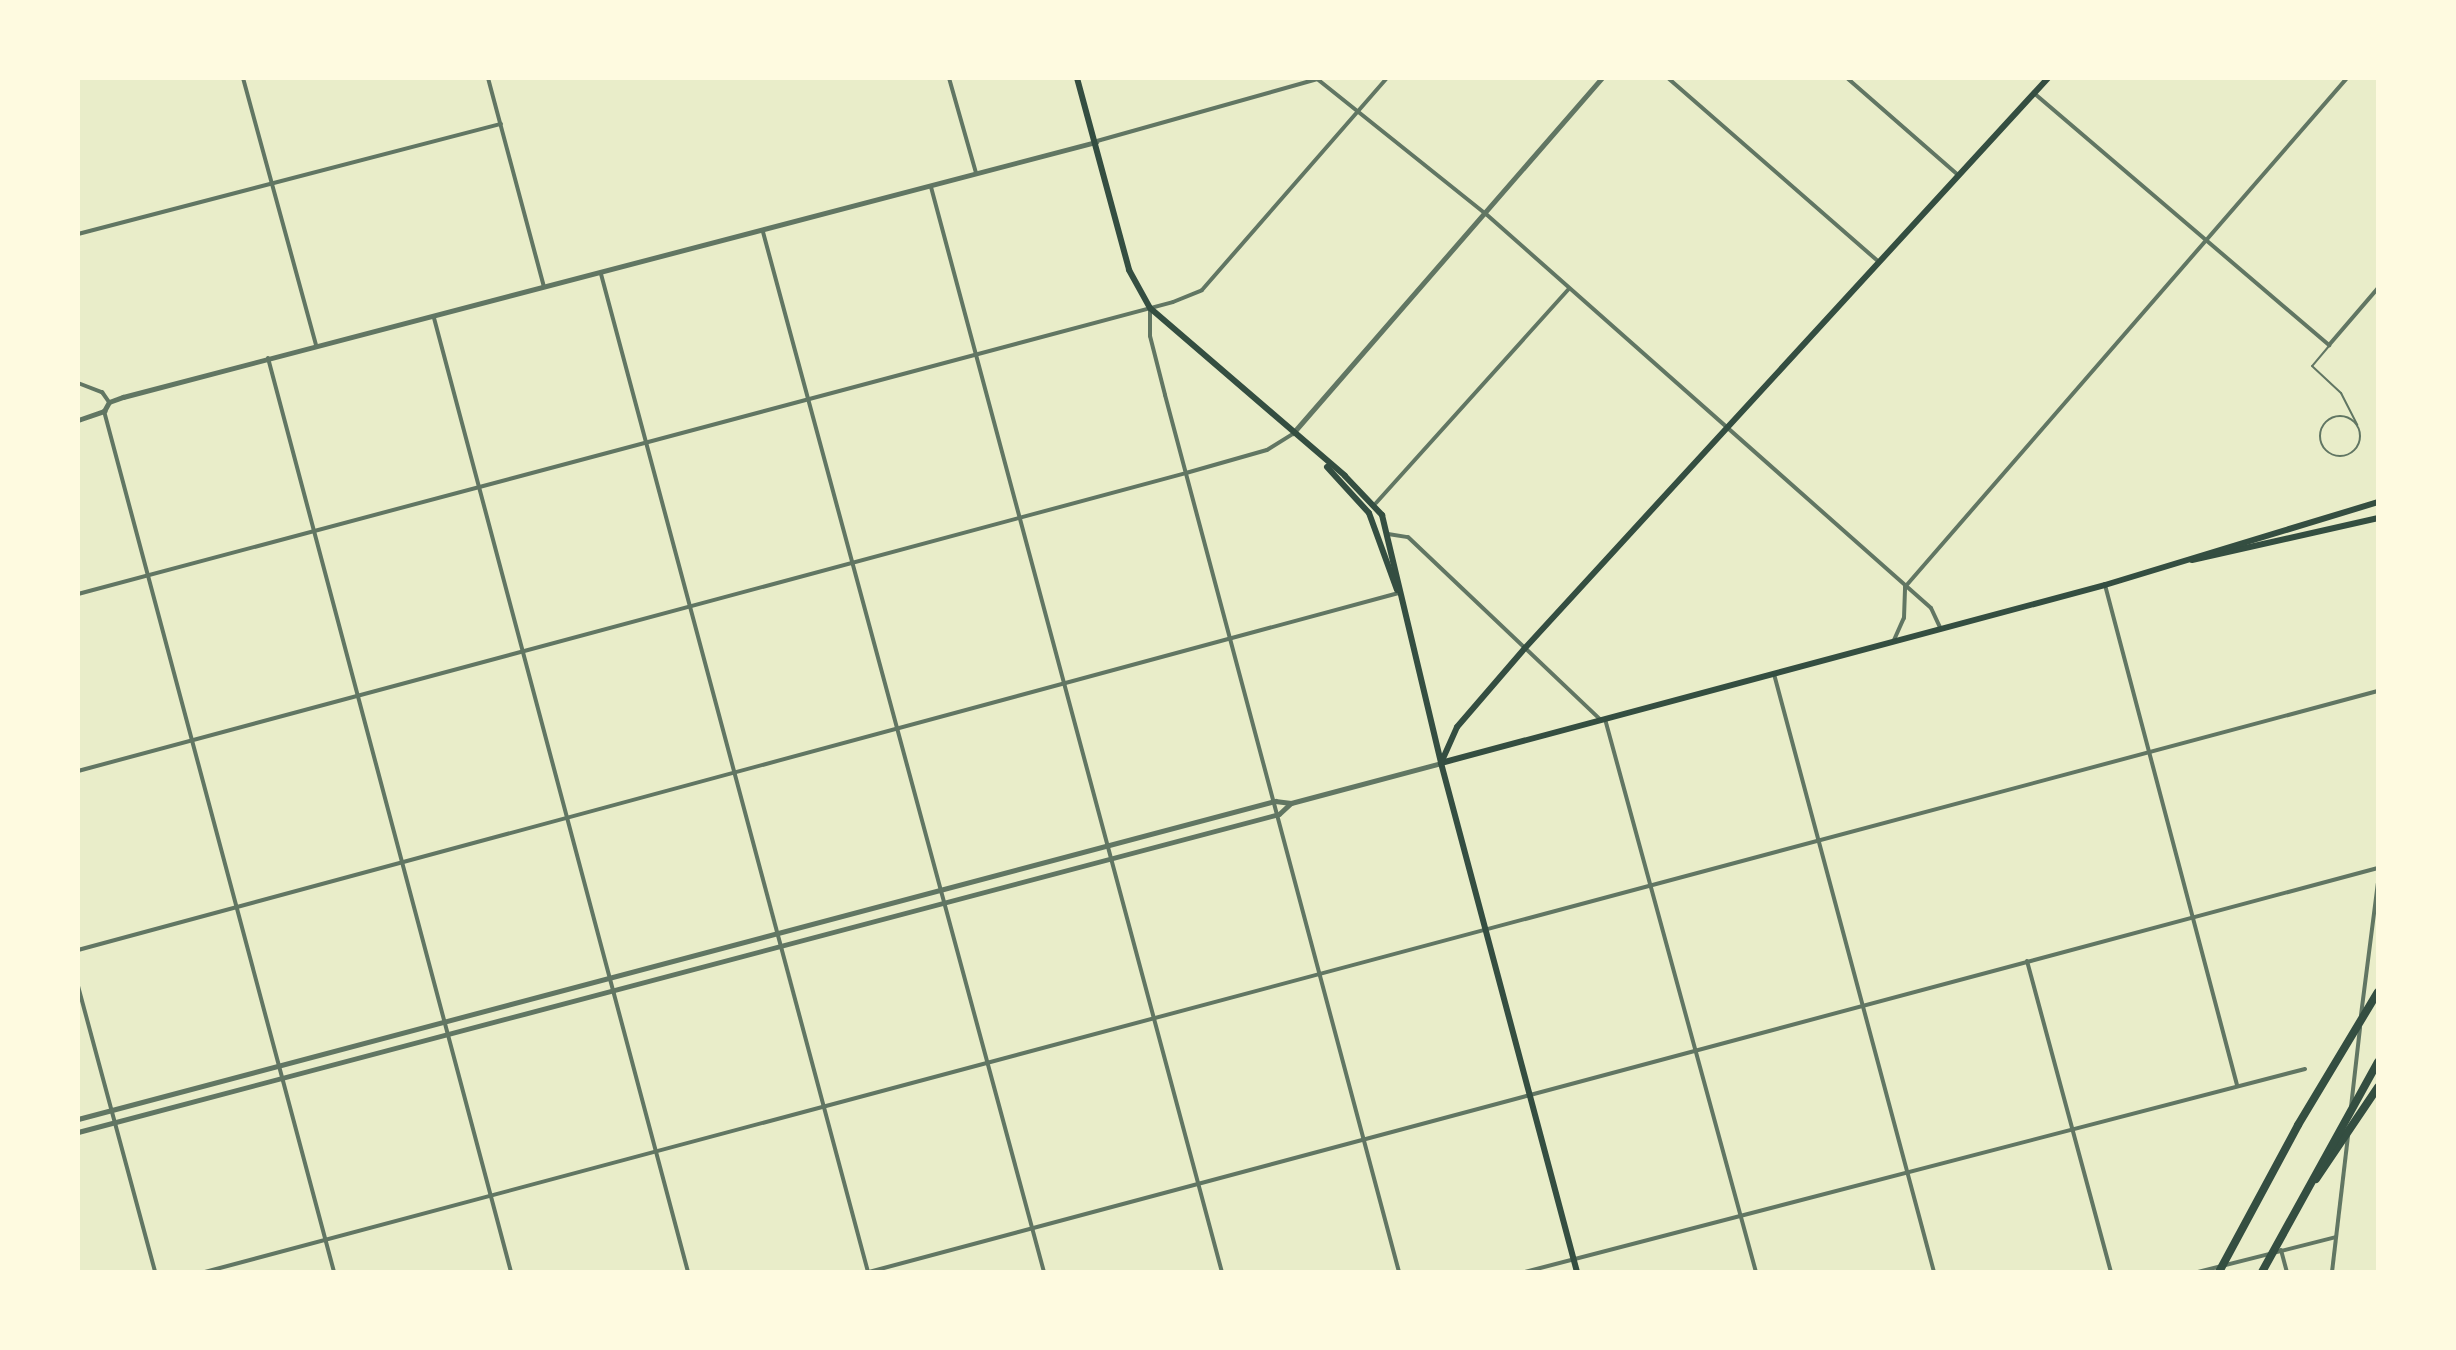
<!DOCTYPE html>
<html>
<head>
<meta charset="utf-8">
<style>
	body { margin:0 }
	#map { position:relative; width:2456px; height:1350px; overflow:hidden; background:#e9edc9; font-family:"IBM Plex Sans",sans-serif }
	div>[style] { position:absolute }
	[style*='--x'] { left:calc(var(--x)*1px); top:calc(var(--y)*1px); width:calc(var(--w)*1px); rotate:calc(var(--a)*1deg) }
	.stream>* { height:3px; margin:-1.5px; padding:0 1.5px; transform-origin:1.5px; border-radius:1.5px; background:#a3b18a }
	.service>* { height:2px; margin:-1px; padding:0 1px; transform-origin:1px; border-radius:1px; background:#617663 }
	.service>.ring { margin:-1px; padding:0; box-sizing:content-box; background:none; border:2px solid #617663; border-radius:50% }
	.minor>* { height:4px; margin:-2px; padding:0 2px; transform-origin:2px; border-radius:2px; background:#617663 }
	.tertiary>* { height:5px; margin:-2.5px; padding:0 2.5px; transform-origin:2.5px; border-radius:2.5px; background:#617663 }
	.secondary>* { height:6px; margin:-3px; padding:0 3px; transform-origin:3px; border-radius:3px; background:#344e41 }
	.motorway>* { height:8px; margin:-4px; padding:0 4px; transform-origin:4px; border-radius:4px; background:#344e41 }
	span { translate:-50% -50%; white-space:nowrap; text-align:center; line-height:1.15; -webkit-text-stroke:6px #fefae0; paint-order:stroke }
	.frame { position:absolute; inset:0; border:80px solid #fefae0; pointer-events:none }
</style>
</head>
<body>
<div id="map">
	<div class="stream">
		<div style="--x:2377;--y:317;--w:1;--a:0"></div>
	</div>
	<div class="service">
		<div style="--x:2329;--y:346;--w:26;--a:130"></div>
		<div style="--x:2312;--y:366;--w:40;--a:43"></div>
		<div style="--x:2341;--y:393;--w:36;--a:63"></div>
		<div class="ring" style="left:2320px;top:416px;width:38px;height:38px"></div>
	</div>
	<div class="minor">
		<div style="--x:243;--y:78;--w:277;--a:74.7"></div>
		<div style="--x:488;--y:78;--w:216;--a:75"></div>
		<div style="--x:949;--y:78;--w:99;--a:74.1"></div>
		<div style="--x:1316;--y:78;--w:218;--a:38.7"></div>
		<div style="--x:1486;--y:214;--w:594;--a:41.52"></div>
		<div style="--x:1931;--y:608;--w:23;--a:65"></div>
		<div style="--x:1668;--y:78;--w:280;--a:41.1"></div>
		<div style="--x:1847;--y:78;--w:147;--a:41.1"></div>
		<div style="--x:2035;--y:94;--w:387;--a:40.5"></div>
		<div style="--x:2329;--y:345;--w:75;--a:-49.3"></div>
		<div style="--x:1097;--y:141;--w:229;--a:-15.7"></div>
		<div style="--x:931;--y:187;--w:1123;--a:74.99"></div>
		<div style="--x:763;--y:232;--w:1077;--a:74.88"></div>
		<div style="--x:78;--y:234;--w:437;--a:-14.6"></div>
		<div style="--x:601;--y:274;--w:1033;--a:75.02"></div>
		<div style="--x:1150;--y:308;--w:28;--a:90"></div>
		<div style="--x:1150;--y:336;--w:61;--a:75.7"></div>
		<div style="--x:1165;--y:395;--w:908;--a:75.06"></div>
		<div style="--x:434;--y:318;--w:987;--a:75.09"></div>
		<div style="--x:268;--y:358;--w:946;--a:75.11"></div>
		<div style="--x:78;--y:383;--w:26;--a:21"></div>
		<div style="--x:102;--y:392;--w:12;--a:55"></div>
		<div style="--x:104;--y:411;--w:891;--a:75.04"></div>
		<div style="--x:1376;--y:503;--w:288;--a:-48"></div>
		<div style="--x:1388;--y:534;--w:20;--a:9"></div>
		<div style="--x:1408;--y:537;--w:266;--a:43.5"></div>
		<div style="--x:2105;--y:585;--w:517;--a:75.21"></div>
		<div style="--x:78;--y:594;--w:1133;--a:-14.93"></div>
		<div style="--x:1173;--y:302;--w:31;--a:-22"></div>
		<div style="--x:1202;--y:290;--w:281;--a:-48.9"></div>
		<div style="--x:1894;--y:640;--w:24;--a:-66"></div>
		<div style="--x:1904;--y:618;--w:31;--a:-88"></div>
		<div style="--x:1905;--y:587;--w:674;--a:-49.03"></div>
		<div style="--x:1774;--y:674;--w:619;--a:75.02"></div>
		<div style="--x:1605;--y:719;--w:573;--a:74.73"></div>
		<div style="--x:78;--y:771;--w:1147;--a:-15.05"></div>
		<div style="--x:1186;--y:473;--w:84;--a:-15.9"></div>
		<div style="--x:1267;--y:450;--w:31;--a:-32"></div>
		<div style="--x:78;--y:950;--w:1367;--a:-15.13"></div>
		<div style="--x:2027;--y:961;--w:322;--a:74.9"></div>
		<div style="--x:78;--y:986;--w:296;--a:74.9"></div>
		<div style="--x:2361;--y:1015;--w:133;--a:-82.7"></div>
		<div style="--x:2351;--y:1107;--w:80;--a:-83.5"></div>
		<div style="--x:2281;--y:1250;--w:23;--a:75"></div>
		<div style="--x:205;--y:1272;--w:2249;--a:-14.97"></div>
		<div style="--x:869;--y:1272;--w:1562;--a:-14.99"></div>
		<div style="--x:1525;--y:1272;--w:806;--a:-14.59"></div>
		<div style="--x:2198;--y:1272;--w:142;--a:-14.2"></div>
		<div style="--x:2332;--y:1272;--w:138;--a:-83.3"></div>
	</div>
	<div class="tertiary">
		<div style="--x:78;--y:420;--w:28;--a:-19"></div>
		<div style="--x:104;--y:411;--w:10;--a:-61"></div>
		<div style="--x:109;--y:402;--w:15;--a:-20"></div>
		<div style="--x:123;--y:397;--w:1006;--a:-14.69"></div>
		<div style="--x:1293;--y:433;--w:471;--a:-49"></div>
		<div style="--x:78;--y:1119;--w:1239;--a:-14.88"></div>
		<div style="--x:1275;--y:801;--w:16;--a:7"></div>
		<div style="--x:1291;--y:803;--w:155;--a:-14.9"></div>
		<div style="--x:78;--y:1132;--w:1242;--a:-14.83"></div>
		<div style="--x:1279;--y:814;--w:16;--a:-43"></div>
	</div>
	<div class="secondary">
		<div style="--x:1077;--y:78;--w:199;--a:74.8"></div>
		<div style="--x:1129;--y:270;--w:43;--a:61.1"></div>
		<div style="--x:1150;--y:308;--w:257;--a:40.7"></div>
		<div style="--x:1345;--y:476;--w:54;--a:46.5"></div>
		<div style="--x:1382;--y:515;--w:255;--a:76.6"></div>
		<div style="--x:1441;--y:763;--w:527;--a:75.04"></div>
		<div style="--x:1327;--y:467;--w:62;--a:47.6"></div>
		<div style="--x:1369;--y:513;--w:82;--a:70"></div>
		<div style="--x:2192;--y:560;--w:191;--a:-12.7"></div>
		<div style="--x:1441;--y:763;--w:687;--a:-15.01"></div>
		<div style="--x:2105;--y:585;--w:285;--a:-16.9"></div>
		<div style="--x:1441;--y:763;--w:39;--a:-66"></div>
		<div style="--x:1457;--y:727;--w:104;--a:-49.3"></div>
		<div style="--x:1525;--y:648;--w:774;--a:-47.46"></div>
	</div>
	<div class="motorway">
		<div style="--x:2316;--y:1179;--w:111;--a:-56"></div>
		<div style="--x:2219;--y:1272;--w:167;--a:-61.7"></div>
		<div style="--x:2298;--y:1125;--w:155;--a:-59"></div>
		<div style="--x:2262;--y:1272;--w:240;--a:-61.1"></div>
	</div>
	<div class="frame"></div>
</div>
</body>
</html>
